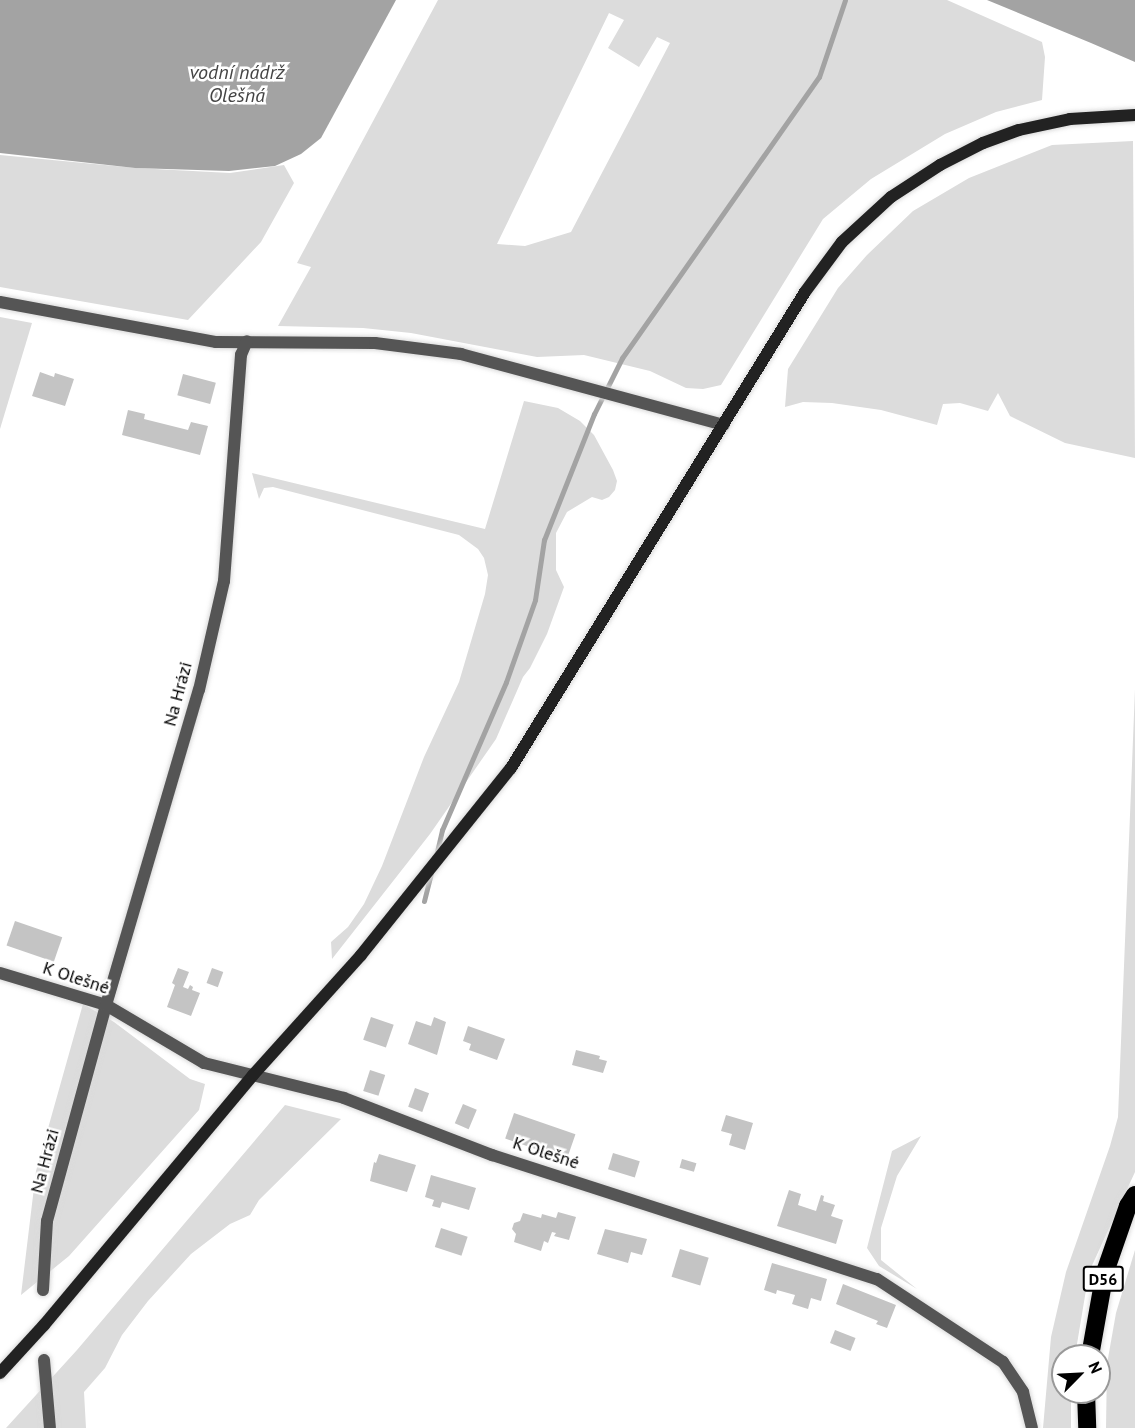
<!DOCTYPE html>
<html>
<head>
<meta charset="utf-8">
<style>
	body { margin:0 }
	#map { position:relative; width:1135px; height:1428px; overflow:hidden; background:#fff; font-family:"PT Sans",sans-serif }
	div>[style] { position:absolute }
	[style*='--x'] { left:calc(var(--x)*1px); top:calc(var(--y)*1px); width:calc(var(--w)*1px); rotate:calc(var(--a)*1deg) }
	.green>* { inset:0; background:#dcdcdc }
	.water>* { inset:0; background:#a3a3a3 }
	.stream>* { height:5px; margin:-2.5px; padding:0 2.5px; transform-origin:2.5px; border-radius:2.5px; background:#a3a3a3 }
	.building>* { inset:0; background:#c4c4c4; transform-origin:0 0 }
	.roads { filter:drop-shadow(0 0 2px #dbdbdb) drop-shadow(0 0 2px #dbdbdb) }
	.street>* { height:12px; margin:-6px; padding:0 6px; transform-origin:6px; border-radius:6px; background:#555 }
	.secondary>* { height:12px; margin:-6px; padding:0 6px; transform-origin:6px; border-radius:6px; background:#222 }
	.highway>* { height:18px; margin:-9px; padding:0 9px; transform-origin:9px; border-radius:9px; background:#000 }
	span { translate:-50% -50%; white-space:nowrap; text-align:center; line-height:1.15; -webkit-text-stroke:5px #fff; paint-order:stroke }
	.shield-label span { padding:2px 4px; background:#fff; border:2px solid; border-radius:4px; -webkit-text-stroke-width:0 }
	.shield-label { font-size:16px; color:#000; font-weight:700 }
	.street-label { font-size:18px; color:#000 }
	.water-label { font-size:20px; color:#444; font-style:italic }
	.north { position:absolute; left:1051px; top:1344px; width:60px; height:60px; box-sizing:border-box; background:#fff; border:2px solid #999; border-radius:50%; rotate:66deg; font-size:16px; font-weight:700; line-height:24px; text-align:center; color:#000 }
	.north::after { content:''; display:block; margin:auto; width:21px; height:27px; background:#000; clip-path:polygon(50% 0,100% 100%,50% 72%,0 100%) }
</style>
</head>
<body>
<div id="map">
	<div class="green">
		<div style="clip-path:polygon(evenodd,438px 0,947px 0,1042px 42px,1045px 57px,1042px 100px,996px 112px,945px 134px,871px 179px,823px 219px,721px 385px,703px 389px,686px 388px,650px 371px,584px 355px,537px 357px,411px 333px,363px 328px,278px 326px,311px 267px,297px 263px,438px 0,609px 13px,624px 20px,608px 48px,639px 67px,657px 37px,670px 43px,571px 232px,525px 246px,497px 244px,609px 13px)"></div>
		<div style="clip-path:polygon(1133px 141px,1135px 458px,1065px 443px,1010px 416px,998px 393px,988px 411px,960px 403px,943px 404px,937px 425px,881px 410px,832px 403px,803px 402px,785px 407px,788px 369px,838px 288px,867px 255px,913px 211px,969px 178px,1052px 145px)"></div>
		<div style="clip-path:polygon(0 155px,136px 168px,230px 173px,284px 165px,294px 183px,261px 242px,188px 320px,0 287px)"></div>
		<div style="clip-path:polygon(0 317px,32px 323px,0 429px)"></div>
		<div style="clip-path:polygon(524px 401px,558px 408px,580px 421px,594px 435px,613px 470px,617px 481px,615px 490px,609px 497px,602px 500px,592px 497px,567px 512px,556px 533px,556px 570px,564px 587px,547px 634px,530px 668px,523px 677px,496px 739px,430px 834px,332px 959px,331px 942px,348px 927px,364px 904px,382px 866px,424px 757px,459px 682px,485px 594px,488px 575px,484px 558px,478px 549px,459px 535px,273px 487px,264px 488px,259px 499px,252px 473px,485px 529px)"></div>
		<div style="clip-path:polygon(1135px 689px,1135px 1172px,1089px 1272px,1075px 1356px,1063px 1356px,1063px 1392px,1071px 1392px,1071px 1428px,1043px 1428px,1051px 1337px,1066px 1272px,1110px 1146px,1118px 1117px)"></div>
		<div style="clip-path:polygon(83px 1004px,114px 1022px,190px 1079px,205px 1084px,199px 1110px,69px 1256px,21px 1295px,36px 1171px)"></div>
		<div style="clip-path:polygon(285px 1105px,341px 1119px,259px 1200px,250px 1215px,230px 1224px,191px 1254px,148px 1301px,122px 1335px,105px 1368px,84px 1392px,86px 1428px,6px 1428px,77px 1350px)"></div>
		<div style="clip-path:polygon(921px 1136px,897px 1176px,881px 1228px,881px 1260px,917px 1289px,879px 1266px,867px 1248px,892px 1151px)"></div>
		<div style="clip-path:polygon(1135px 1250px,1135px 1428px,1106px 1428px,1107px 1364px,1116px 1313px)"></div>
	</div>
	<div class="water">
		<div style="clip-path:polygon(0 0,396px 0,321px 138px,301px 154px,275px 166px,229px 171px,135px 168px,0 153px)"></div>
		<div style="clip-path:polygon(987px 0,1135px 0,1135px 62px,1091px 43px)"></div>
	</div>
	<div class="stream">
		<div style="--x:436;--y:856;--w:27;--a:-77"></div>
		<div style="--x:442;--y:830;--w:161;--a:-66.6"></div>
		<div style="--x:506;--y:682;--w:87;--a:-70.5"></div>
		<div style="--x:535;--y:600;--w:61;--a:-81.5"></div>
		<div style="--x:544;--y:540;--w:136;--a:-68.4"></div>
		<div style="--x:594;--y:414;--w:63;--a:-63.4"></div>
		<div style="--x:622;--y:358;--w:343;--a:-55"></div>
		<div style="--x:819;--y:77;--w:81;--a:-71.3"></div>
		<div style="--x:424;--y:901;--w:29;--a:-76"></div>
	</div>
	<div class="building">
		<div style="clip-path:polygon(40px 372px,54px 377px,55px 373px,74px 379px,65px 406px,32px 396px)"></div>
		<div style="left:183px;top:374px;width:34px;height:22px;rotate:15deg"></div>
		<div style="clip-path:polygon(128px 410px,145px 414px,144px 419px,188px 430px,191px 422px,208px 426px,200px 455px,122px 435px)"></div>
		<div style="left:15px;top:921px;width:50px;height:26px;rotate:19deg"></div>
		<div style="clip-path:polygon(178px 968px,189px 972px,183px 987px,188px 989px,190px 985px,193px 987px,192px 990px,200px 993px,191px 1016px,167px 1007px,175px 985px,172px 983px)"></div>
		<div style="left:212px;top:968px;width:12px;height:16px;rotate:20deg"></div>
		<div style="left:371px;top:1017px;width:24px;height:24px;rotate:19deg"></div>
		<div style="clip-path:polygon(434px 1017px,446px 1022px,437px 1055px,408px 1044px,416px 1021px,431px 1026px)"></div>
		<div style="clip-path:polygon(468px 1026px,505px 1039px,497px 1060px,469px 1050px,471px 1044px,463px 1041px)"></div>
		<div style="clip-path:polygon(576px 1050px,600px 1056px,599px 1059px,607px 1061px,603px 1073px,572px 1065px)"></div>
		<div style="left:370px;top:1070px;width:16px;height:22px;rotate:18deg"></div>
		<div style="left:415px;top:1088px;width:15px;height:20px;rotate:20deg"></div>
		<div style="left:463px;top:1104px;width:15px;height:21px;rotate:23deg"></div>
		<div style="left:514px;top:1113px;width:65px;height:27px;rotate:19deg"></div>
		<div style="clip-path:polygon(726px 1115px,753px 1123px,745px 1150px,729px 1145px,732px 1134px,721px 1131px)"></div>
		<div style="left:613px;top:1153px;width:28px;height:17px;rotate:17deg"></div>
		<div style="clip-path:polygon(379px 1154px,416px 1165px,407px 1192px,370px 1181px,374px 1162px,376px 1163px)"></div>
		<div style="left:682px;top:1159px;width:15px;height:9px;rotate:16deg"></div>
		<div style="clip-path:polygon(431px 1175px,476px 1188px,469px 1210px,442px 1202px,440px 1208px,432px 1206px,434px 1200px,425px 1197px)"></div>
		<div style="clip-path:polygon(789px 1190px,801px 1194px,798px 1205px,816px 1211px,821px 1195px,824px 1196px,823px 1201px,835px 1205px,831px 1216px,843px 1220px,836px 1244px,777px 1226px)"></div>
		<div style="clip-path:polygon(558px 1212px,576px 1217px,569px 1240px,554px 1236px,556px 1233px,552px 1232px,548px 1243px,544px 1241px,541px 1251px,514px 1242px,516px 1234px,512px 1229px,514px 1223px,520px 1221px,523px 1213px,541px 1218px,542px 1214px,556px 1218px)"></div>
		<div style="left:441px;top:1228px;width:28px;height:20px;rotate:18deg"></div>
		<div style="clip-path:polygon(605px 1229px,647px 1239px,642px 1255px,631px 1252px,628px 1263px,597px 1254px)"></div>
		<div style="left:680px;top:1249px;width:30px;height:29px;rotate:17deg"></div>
		<div style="clip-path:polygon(772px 1263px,827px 1279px,821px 1301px,811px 1298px,808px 1309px,792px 1304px,795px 1295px,777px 1290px,776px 1294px,764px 1290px)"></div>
		<div style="clip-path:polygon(843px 1284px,896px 1305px,887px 1328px,876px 1324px,878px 1321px,836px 1304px)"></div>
		<div style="left:835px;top:1330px;width:22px;height:14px;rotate:21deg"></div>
	</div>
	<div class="roads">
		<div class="street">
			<div style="--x:0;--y:302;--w:220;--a:10.5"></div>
			<div style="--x:216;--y:342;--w:159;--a:0.4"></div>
			<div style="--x:375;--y:343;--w:87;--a:7.3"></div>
			<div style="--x:461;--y:354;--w:272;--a:15.1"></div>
			<div style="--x:0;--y:973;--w:111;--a:16.8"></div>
			<div style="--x:106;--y:1005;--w:114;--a:30.6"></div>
			<div style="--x:204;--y:1063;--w:144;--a:14"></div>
			<div style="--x:344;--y:1098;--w:159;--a:21.1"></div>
			<div style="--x:492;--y:1155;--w:404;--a:17.9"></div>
			<div style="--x:877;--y:1279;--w:151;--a:33.4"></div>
			<div style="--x:1003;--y:1362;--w:36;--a:56"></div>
			<div style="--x:1023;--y:1392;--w:37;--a:76"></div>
			<div style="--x:43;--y:1290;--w:69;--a:-86.7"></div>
			<div style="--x:47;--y:1221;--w:224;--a:-74.7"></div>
			<div style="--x:106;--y:1005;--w:328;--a:-73.6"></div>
			<div style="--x:199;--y:690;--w:112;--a:-77.1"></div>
			<div style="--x:224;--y:581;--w:227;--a:-85.7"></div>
			<div style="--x:241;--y:355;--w:15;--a:-67"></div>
			<div style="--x:44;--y:1360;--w:68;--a:85"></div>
		</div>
		<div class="secondary">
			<div style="--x:0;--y:1373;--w:65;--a:-47.5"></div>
			<div style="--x:44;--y:1325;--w:326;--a:-50.1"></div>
			<div style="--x:253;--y:1075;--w:161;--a:-48"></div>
			<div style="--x:361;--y:955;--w:240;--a:-51.3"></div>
			<div style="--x:511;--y:768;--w:559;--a:-58.3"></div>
			<div style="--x:805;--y:292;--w:62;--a:-53.5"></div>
			<div style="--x:842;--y:242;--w:67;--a:-42.6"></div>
			<div style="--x:891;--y:197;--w:59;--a:-33.1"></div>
			<div style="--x:940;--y:165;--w:48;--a:-27.1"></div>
			<div style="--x:983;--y:143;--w:38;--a:-20"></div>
			<div style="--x:1019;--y:130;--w:52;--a:-12.2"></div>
			<div style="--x:1070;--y:119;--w:65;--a:-3.5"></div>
		</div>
		<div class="highway">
			<div style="--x:1090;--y:1356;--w:85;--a:-79.9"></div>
			<div style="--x:1105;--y:1272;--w:70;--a:-70.8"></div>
			<div style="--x:1128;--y:1206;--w:13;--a:-58"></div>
			<div style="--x:1086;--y:1392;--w:36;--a:88"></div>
		</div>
	</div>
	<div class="shield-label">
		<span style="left:1103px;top:1279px">D56</span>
	</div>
	<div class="street-label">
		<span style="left:178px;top:694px;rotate:-75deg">Na Hrázi</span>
		<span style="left:76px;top:978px;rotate:18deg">K Olešné</span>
		<span style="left:546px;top:1153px;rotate:18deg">K Olešné</span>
		<span style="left:45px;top:1161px;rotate:-75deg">Na Hrázi</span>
	</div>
	<div class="water-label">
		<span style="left:237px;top:84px">vodní nádrž<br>Olešná</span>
	</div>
	<div class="north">N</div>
</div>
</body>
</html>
